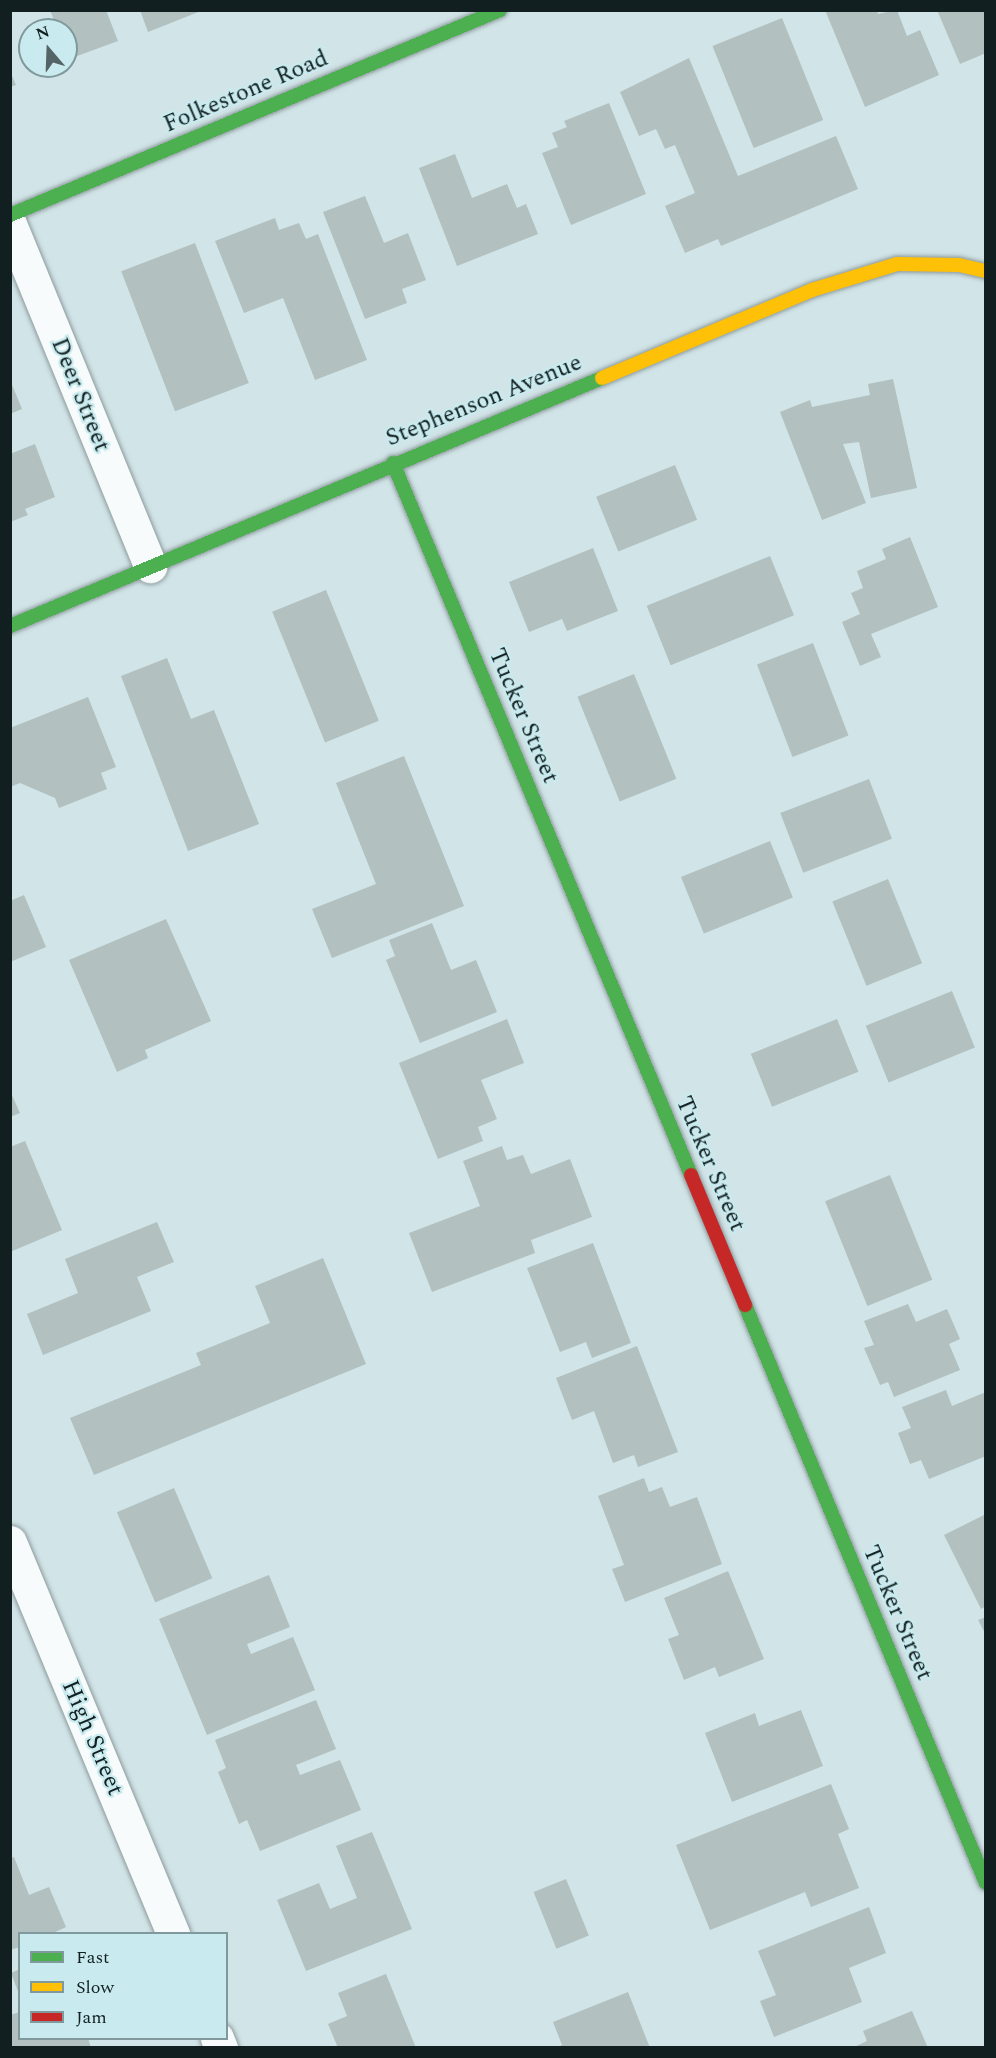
<!DOCTYPE html>
<html>
<head>
<meta charset="utf-8">
<style>
	body { margin:0 }
	#map { position:relative; width:996px; height:2058px; overflow:hidden; background:#d1e4e7; font-family:Spectral,serif }
	div>[style] { position:absolute }
	[style*='--x'] { left:calc(var(--x)*1px); top:calc(var(--y)*1px); width:calc(var(--w)*1px); rotate:calc(var(--a)*1deg) }
	.building>* { inset:0; background:#b2c0c0; transform-origin:0 0 }
	.roads { filter:drop-shadow(0 0 2px #8d9b9d) drop-shadow(0 0 2px #8d9b9d) }
	.street>* { height:33px; margin:-16.5px; padding:0 16.5px; transform-origin:16.5px; border-radius:16.5px; background:#f8fbfb }
	.fast>* { height:14px; margin:-7px; padding:0 7px; transform-origin:7px; border-radius:7px; background:#4caf50 }
	.slow>* { height:14px; margin:-7px; padding:0 7px; transform-origin:7px; border-radius:7px; background:#ffc107 }
	.jam>* { height:14px; margin:-7px; padding:0 7px; transform-origin:7px; border-radius:7px; background:#c62828 }
	span { translate:-50% -50%; white-space:nowrap; text-align:center; line-height:1.15; -webkit-text-stroke:4.5px #c9ebef; paint-order:stroke }
	.street-label { font-size:24px; color:#121f20 }
	.frame { position:absolute; inset:0; border:12px solid #121f20; pointer-events:none }
	.legend { position:absolute; left:18px; top:1932px; width:210px; height:108px; box-sizing:border-box; background:#c9ebef; border:2px solid #80999c; margin:0; padding:8px 10px; list-style:none; font-size:18px; color:#121f20 }
	.legend li { display:flex; align-items:center; gap:12px; height:30px }
	.legend b { width:30px; border:2px solid #80999c }
	.north { position:absolute; left:18px; top:18px; width:60px; height:60px; box-sizing:border-box; background:#c9ebef; border:2px solid #80999c; border-radius:50%; rotate:341deg; font-size:16px; font-weight:700; line-height:24px; text-align:center; color:#121f20 }
	.north::after { content:''; display:block; margin:auto; width:21px; height:27px; background:#556466; clip-path:polygon(50% 0,100% 100%,50% 72%,0 100%) }
</style>
</head>
<body>
<div id="map">
	<div class="building">
		<div style="clip-path:polygon(50px 10px,106px 10px,118px 41px,69px 59px,66px 30px,58px 30px)"></div>
		<div style="clip-path:polygon(140px 10px,201px 10px,201px 11px,148px 32px)"></div>
		<div style="clip-path:polygon(825px 10px,877px 10px,878px 14px,897px 10px,907px 36px,920px 30px,939px 75px,865px 107px)"></div>
		<div style="clip-path:polygon(937px 10px,986px 10px,986px 53px,960px 64px)"></div>
		<div style="left:782px;top:18px;width:110px;height:75px;rotate:68deg"></div>
		<div style="clip-path:polygon(689px 58px,738px 176px,836px 136px,858px 189px,721px 246px,718px 239px,685px 253px,665px 206px,695px 193px,675px 145px,665px 149px,656px 129px,639px 136px,620px 92px)"></div>
		<div style="clip-path:polygon(10px 71px,16px 85px,10px 87px)"></div>
		<div style="clip-path:polygon(609px 103px,646px 194px,571px 225px,542px 153px,558px 147px,552px 133px,567px 127px,564px 121px)"></div>
		<div style="clip-path:polygon(455px 154px,472px 198px,507px 184px,517px 208px,526px 204px,538px 234px,457px 266px,419px 168px)"></div>
		<div style="clip-path:polygon(365px 196px,384px 243px,408px 233px,426px 280px,402px 289px,407px 303px,365px 319px,323px 212px)"></div>
		<div style="clip-path:polygon(275px 218px,279px 230px,299px 223px,306px 239px,318px 234px,367px 360px,315px 380px,283px 298px,244px 313px,215px 241px)"></div>
		<div style="left:195px;top:243px;width:150px;height:79px;rotate:69deg"></div>
		<div style="clip-path:polygon(893px 379px,917px 488px,871px 498px,859px 442px,843px 444px,866px 503px,822px 520px,780px 412px,810px 400px,812px 407px,870px 395px,868px 384px)"></div>
		<div style="clip-path:polygon(10px 380px,22px 409px,10px 414px)"></div>
		<div style="clip-path:polygon(35px 444px,55px 497px,25px 509px,28px 515px,10px 522px,10px 454px)"></div>
		<div style="left:675px;top:465px;width:59px;height:85px;rotate:68deg"></div>
		<div style="clip-path:polygon(910px 537px,938px 607px,871px 634px,881px 657px,860px 666px,842px 622px,860px 614px,851px 593px,863px 588px,857px 571px,886px 559px,882px 549px)"></div>
		<div style="clip-path:polygon(593px 548px,618px 611px,567px 631px,562px 619px,529px 632px,509px 582px)"></div>
		<div style="left:770px;top:556px;width:64px;height:133px;rotate:68deg"></div>
		<div style="left:326px;top:590px;width:141px;height:58px;rotate:68deg"></div>
		<div style="left:813px;top:643px;width:99px;height:60px;rotate:69deg"></div>
		<div style="clip-path:polygon(167px 658px,191px 719px,214px 710px,259px 824px,188px 851px,121px 676px)"></div>
		<div style="left:634px;top:674px;width:113px;height:61px;rotate:68deg"></div>
		<div style="clip-path:polygon(88px 697px,116px 767px,101px 773px,107px 789px,59px 808px,55px 798px,20px 783px,10px 787px,10px 728px)"></div>
		<div style="clip-path:polygon(404px 756px,464px 906px,332px 958px,312px 909px,376px 884px,336px 783px)"></div>
		<div style="left:869px;top:779px;width:64px;height:95px;rotate:69deg"></div>
		<div style="left:770px;top:841px;width:61px;height:96px;rotate:68deg"></div>
		<div style="left:888px;top:879px;width:91px;height:60px;rotate:68deg"></div>
		<div style="clip-path:polygon(24px 895px,46px 947px,10px 962px,10px 901px)"></div>
		<div style="clip-path:polygon(166px 919px,211px 1021px,145px 1050px,148px 1058px,117px 1072px,69px 960px)"></div>
		<div style="clip-path:polygon(432px 923px,451px 970px,476px 960px,497px 1012px,420px 1043px,386px 960px,395px 956px,389px 940px)"></div>
		<div style="left:952px;top:991px;width:61px;height:93px;rotate:68deg"></div>
		<div style="clip-path:polygon(507px 1019px,524px 1063px,481px 1080px,497px 1119px,478px 1127px,483px 1141px,438px 1159px,399px 1063px)"></div>
		<div style="left:837px;top:1019px;width:57px;height:93px;rotate:68deg"></div>
		<div style="clip-path:polygon(10px 1091px,20px 1113px,10px 1117px)"></div>
		<div style="clip-path:polygon(25px 1141px,62px 1230px,10px 1252px,10px 1147px)"></div>
		<div style="clip-path:polygon(502px 1146px,507px 1160px,523px 1155px,531px 1174px,570px 1159px,592px 1217px,531px 1240px,535px 1253px,432px 1292px,409px 1233px,480px 1206px,463px 1161px)"></div>
		<div style="left:890px;top:1175px;width:113px;height:70px;rotate:68deg"></div>
		<div style="clip-path:polygon(157px 1222px,174px 1262px,137px 1277px,151px 1311px,43px 1355px,27px 1314px,78px 1293px,65px 1259px)"></div>
		<div style="clip-path:polygon(593px 1243px,631px 1343px,592px 1358px,586px 1342px,560px 1352px,527px 1268px)"></div>
		<div style="clip-path:polygon(323px 1258px,366px 1364px,94px 1475px,70px 1418px,201px 1365px,196px 1353px,270px 1323px,255px 1286px)"></div>
		<div style="clip-path:polygon(908px 1304px,916px 1322px,947px 1309px,960px 1339px,949px 1344px,960px 1370px,894px 1397px,888px 1382px,880px 1385px,864px 1348px,874px 1345px,864px 1321px)"></div>
		<div style="clip-path:polygon(637px 1346px,678px 1452px,638px 1467px,634px 1455px,613px 1463px,594px 1411px,572px 1420px,556px 1378px)"></div>
		<div style="clip-path:polygon(946px 1390px,952px 1406px,986px 1392px,986px 1456px,929px 1479px,921px 1460px,910px 1464px,898px 1433px,911px 1428px,902px 1407px)"></div>
		<div style="clip-path:polygon(644px 1478px,649px 1492px,662px 1487px,670px 1507px,697px 1497px,722px 1564px,625px 1602px,612px 1569px,624px 1565px,598px 1496px)"></div>
		<div style="left:174px;top:1488px;width:98px;height:62px;rotate:67deg"></div>
		<div style="clip-path:polygon(986px 1514px,986px 1606px,981px 1609px,944px 1535px)"></div>
		<div style="clip-path:polygon(728px 1571px,764px 1659px,719px 1677px,715px 1667px,684px 1680px,668px 1639px,679px 1635px,664px 1598px)"></div>
		<div style="clip-path:polygon(269px 1575px,290px 1627px,247px 1644px,251px 1654px,293px 1637px,315px 1690px,207px 1735px,159px 1619px)"></div>
		<div style="clip-path:polygon(986px 1617px,986px 1635px,978px 1620px)"></div>
		<div style="clip-path:polygon(316px 1700px,336px 1749px,296px 1765px,300px 1775px,340px 1760px,361px 1810px,260px 1851px,247px 1820px,239px 1824px,218px 1772px,226px 1768px,215px 1740px)"></div>
		<div style="clip-path:polygon(801px 1710px,823px 1766px,732px 1802px,705px 1733px,755px 1713px,759px 1726px)"></div>
		<div style="clip-path:polygon(831px 1784px,849px 1829px,838px 1834px,859px 1888px,811px 1907px,805px 1892px,710px 1930px,676px 1845px)"></div>
		<div style="clip-path:polygon(372px 1832px,412px 1929px,306px 1971px,277px 1900px,319px 1883px,330px 1909px,357px 1898px,336px 1846px)"></div>
		<div style="clip-path:polygon(14px 1857px,29px 1895px,49px 1887px,66px 1927px,51px 1934px,20px 1934px,20px 1947px,10px 1950px,10px 1858px)"></div>
		<div style="left:566px;top:1879px;width:61px;height:35px;rotate:68deg"></div>
		<div style="clip-path:polygon(869px 1907px,886px 1953px,849px 1968px,862px 2002px,774px 2037px,760px 2001px,776px 1995px,758px 1951px)"></div>
		<div style="clip-path:polygon(20px 1969px,20px 1994px,19px 1994px,11px 1973px)"></div>
		<div style="clip-path:polygon(386px 1974px,416px 2048px,338px 2048px,328px 2024px,347px 2016px,338px 1993px)"></div>
		<div style="clip-path:polygon(628px 1992px,650px 2048px,556px 2048px,562px 2045px,553px 2022px)"></div>
		<div style="clip-path:polygon(912px 2011px,928px 2048px,852px 2048px,867px 2041px,863px 2031px)"></div>
		<div style="clip-path:polygon(20px 2012px,20px 2038px,88px 2038px,91px 2048px,10px 2048px,10px 2015px)"></div>
	</div>
	<div class="roads">
		<div class="street">
			<div style="--x:10;--y:224;--w:370;--a:67.7"></div>
			<div style="--x:10;--y:1542;--w:425;--a:67.4"></div>
			<div style="--x:217;--y:2038;--w:11;--a:68"></div>
		</div>
		<div class="fast">
			<div style="--x:10;--y:215;--w:531;--a:-22.7"></div>
			<div style="--x:393;--y:463;--w:772;--a:67.29"></div>
			<div style="--x:10;--y:626;--w:642;--a:-22.73"></div>
			<div style="--x:745;--y:1305;--w:626;--a:67.37"></div>
		</div>
		<div class="slow">
			<div style="--x:602;--y:378;--w:228;--a:-22.7"></div>
			<div style="--x:812;--y:290;--w:89;--a:-17"></div>
			<div style="--x:897;--y:264;--w:62;--a:0.9"></div>
			<div style="--x:959;--y:265;--w:28;--a:13"></div>
		</div>
		<div class="jam">
			<div style="--x:691;--y:1175;--w:141;--a:67.4"></div>
		</div>
	</div>
	<div class="street-label">
		<span style="left:246px;top:92px;rotate:-23deg">Folkestone Road</span>
		<span style="left:80px;top:395px;rotate:68deg">Deer Street</span>
		<span style="left:484px;top:401px;rotate:-22deg">Stephenson Avenue</span>
		<span style="left:523px;top:716px;rotate:67deg">Tucker Street</span>
		<span style="left:710px;top:1164px;rotate:67deg">Tucker Street</span>
		<span style="left:897px;top:1613px;rotate:67deg">Tucker Street</span>
		<span style="left:92px;top:1738px;rotate:67deg">High Street</span>
	</div>
	<div class="frame"></div>
	<ul class="legend">
	<li><b style="height:8px;background:#4caf50"></b>Fast</li>
	<li><b style="height:8px;background:#ffc107"></b>Slow</li>
	<li><b style="height:8px;background:#c62828"></b>Jam</li>
	</ul>
	<div class="north">N</div>
</div>
</body>
</html>
